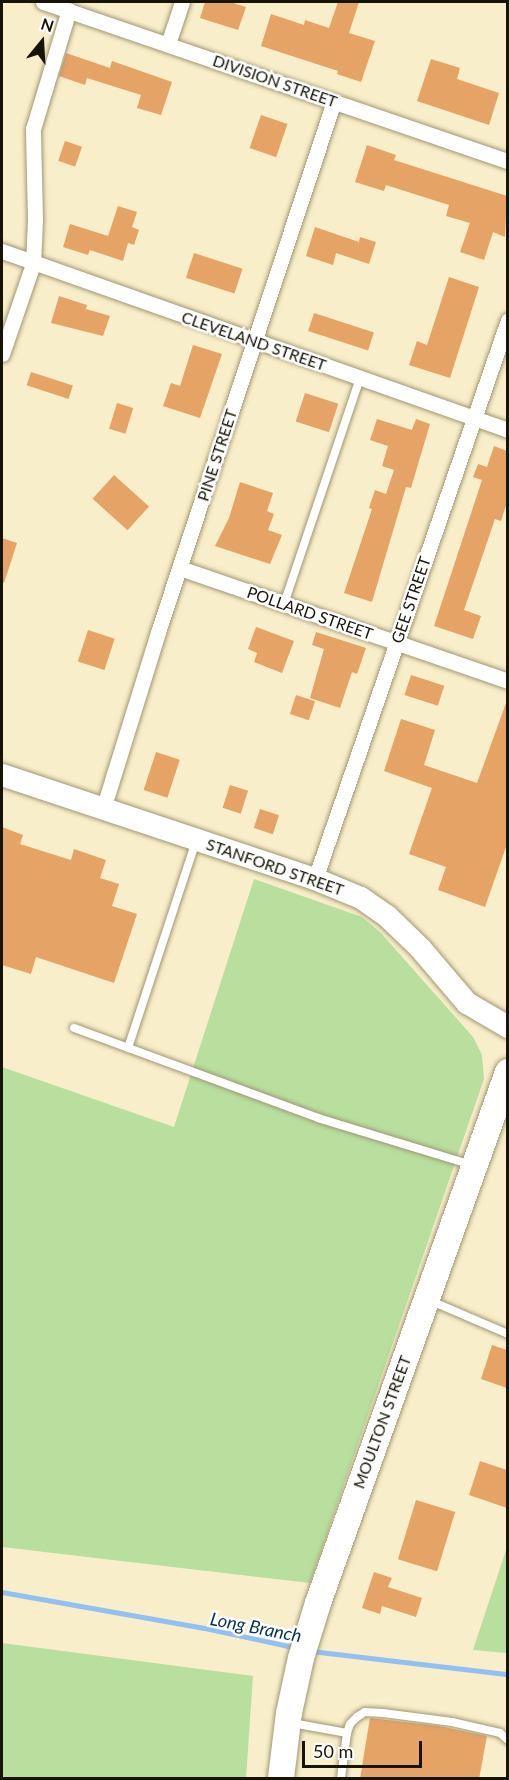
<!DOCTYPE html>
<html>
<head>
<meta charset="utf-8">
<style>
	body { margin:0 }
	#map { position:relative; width:509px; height:1780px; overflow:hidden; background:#f8eec9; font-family:Lato,sans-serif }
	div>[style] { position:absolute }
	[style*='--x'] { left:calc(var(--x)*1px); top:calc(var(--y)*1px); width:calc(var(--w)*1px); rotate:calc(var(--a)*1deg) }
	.green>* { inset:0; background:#b8df9e }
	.stream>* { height:4.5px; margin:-2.25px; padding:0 2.25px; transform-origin:2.25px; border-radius:2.25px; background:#91c1f3 }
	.building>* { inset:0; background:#e5a366; transform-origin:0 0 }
	.roads { filter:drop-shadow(0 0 2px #a09774) drop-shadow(0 0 2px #a09774) }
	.lane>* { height:8px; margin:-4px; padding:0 4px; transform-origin:4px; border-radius:4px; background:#fff }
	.street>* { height:15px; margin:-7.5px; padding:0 7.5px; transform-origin:7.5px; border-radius:7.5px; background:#fff }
	.secondary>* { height:22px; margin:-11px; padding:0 11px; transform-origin:11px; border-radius:11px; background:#fff }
	.primary>* { height:26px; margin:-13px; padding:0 13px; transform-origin:13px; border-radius:13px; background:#fff }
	span { translate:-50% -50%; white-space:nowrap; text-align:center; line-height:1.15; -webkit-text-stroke:5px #fff; paint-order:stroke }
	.street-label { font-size:16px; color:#171306 }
	.water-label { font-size:18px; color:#043158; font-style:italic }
	.frame { position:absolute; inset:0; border:3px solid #171306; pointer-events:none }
	.north { position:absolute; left:12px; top:12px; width:60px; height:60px; -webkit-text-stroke:4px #fff; paint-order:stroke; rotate:18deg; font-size:16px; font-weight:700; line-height:24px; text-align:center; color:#171306 }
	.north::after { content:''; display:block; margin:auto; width:21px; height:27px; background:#171306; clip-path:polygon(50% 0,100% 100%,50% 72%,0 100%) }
	.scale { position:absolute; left:302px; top:1741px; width:120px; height:27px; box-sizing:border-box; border:3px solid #171306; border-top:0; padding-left:8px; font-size:18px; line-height:21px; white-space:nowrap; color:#171306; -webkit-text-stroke:4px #fff; paint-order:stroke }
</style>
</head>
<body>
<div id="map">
	<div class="green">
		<div style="clip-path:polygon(254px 879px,362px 917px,381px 933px,473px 1037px,482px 1055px,484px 1079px,310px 1583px,2px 1547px,2px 1067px,174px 1127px)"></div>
		<div style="clip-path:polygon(507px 1547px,507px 1653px,473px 1650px)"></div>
		<div style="clip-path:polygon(2px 1643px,253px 1676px,246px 1778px,2px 1778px)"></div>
	</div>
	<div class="stream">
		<div style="--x:2;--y:1592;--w:211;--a:10.1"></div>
		<div style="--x:210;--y:1629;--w:89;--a:12.3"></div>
		<div style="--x:311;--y:1651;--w:198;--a:6.7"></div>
	</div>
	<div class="building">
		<div style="clip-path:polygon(205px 2px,230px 2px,246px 7px,238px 30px,200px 18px)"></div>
		<div style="clip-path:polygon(338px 2px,359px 2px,349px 33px,375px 41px,361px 82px,337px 74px,338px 71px,261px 46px,271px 14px,304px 25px,305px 20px,329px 28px)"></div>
		<div style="clip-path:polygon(66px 53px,110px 68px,112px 61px,172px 82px,161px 115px,137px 108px,141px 95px,87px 78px,85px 85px,59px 76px)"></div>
		<div style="clip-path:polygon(431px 59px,460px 68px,457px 79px,499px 93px,489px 125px,417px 101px)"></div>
		<div style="left:261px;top:115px;width:28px;height:35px;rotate:19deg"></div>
		<div style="left:65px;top:141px;width:18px;height:21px;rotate:19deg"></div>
		<div style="clip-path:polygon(367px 145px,396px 155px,394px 160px,507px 196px,505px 237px,493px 232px,484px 260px,460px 252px,470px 223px,446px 216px,449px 205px,386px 185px,384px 191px,355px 182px)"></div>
		<div style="clip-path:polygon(118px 206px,137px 212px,132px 227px,139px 230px,134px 245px,128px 243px,123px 261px,90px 250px,88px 255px,63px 247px,70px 224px,108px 236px)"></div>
		<div style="clip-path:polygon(315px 227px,359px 242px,360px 237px,376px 242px,369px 264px,336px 253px,333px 265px,306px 256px)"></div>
		<div style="left:194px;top:253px;width:51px;height:26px;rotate:18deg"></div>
		<div style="clip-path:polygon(449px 277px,479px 287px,450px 378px,409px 365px,417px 341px,427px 345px)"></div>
		<div style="clip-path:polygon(59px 296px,87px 305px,86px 309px,110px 316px,103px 336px,51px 323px)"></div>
		<div style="left:314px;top:313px;width:63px;height:19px;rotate:18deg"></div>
		<div style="clip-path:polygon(193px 345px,222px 354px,200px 418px,163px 406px,171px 383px,180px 386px)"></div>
		<div style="left:31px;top:372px;width:44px;height:14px;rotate:18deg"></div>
		<div style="left:305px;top:393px;width:35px;height:30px;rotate:18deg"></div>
		<div style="left:117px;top:403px;width:17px;height:27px;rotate:17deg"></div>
		<div style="clip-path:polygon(377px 419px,412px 430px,416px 419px,430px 424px,411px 488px,406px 487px,372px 602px,344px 593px,372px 509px,369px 508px,375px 490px,386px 494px,394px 470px,382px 466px,388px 446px,370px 440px)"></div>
		<div style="clip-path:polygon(494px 446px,507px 451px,507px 502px,501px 521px,495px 519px,464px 610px,481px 616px,473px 639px,434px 626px,482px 480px,473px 477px,478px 464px,487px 467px)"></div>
		<div style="left:114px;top:475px;width:47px;height:32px;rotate:42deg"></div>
		<div style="clip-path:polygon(240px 482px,273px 493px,267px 511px,274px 514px,268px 530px,282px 535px,270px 564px,215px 546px,229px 518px)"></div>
		<div style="clip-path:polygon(2px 538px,17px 543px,4px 583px,2px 582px)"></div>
		<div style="clip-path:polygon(256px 627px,294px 641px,282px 673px,254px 662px,257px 653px,248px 649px)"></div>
		<div style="left:88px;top:630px;width:28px;height:33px;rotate:18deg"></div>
		<div style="clip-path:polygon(316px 632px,366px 648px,357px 674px,352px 672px,340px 708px,310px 698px,324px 649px,312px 645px)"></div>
		<div style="left:411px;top:675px;width:35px;height:21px;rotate:18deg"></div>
		<div style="left:296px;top:695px;width:20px;height:20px;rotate:18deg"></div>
		<div style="clip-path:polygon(506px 703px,507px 844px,485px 907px,438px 890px,446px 867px,409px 854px,432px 788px,384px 771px,401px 719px,435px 730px,424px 765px,477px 783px)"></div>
		<div style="left:156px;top:752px;width:25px;height:40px;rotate:18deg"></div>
		<div style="left:230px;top:785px;width:19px;height:24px;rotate:18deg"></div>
		<div style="left:260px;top:809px;width:20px;height:20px;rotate:18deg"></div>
		<div style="clip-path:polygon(2px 827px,23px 835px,20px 844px,71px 860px,74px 849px,106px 860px,100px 878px,119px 884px,112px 906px,137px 914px,114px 983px,36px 957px,31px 974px,2px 965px)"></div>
		<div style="clip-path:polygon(492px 1345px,507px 1350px,507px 1388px,481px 1379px)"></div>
		<div style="clip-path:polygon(480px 1461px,507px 1470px,507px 1508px,469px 1495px)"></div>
		<div style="left:416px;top:1500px;width:41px;height:62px;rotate:17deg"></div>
		<div style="clip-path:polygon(374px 1572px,392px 1578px,388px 1587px,422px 1598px,416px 1617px,382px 1606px,380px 1614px,362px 1608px)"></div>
		<div style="clip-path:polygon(370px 1718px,439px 1726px,487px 1736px,479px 1779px,360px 1779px)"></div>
	</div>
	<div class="roads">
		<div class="lane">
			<div style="--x:284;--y:604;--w:238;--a:-71.4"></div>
			<div style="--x:74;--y:1028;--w:260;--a:20.2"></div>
			<div style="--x:318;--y:1118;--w:161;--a:17"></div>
			<div style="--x:128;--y:1048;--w:218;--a:-71.8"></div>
			<div style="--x:431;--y:1301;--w:84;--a:23.2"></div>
			<div style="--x:292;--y:1723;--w:56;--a:10.3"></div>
			<div style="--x:347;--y:1733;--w:45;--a:97.6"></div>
			<div style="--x:347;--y:1733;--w:9;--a:-72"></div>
			<div style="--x:350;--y:1724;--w:10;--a:-45"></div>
			<div style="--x:357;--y:1717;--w:9;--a:-32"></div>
			<div style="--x:365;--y:1712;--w:18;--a:3"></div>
			<div style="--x:383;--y:1713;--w:70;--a:7.4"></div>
			<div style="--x:452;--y:1722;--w:49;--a:12.9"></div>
			<div style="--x:500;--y:1733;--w:11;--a:41"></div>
		</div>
		<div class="street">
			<div style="--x:43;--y:2;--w:491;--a:18.9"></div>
			<div style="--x:168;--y:44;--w:44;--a:-71.6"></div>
			<div style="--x:2;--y:251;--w:537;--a:19.48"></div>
			<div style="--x:2;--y:354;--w:95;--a:-71"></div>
			<div style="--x:33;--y:264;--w:44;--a:-87.4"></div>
			<div style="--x:35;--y:220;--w:91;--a:-91.3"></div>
			<div style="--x:33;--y:129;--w:124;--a:-73.2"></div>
			<div style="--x:180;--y:568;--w:347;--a:19"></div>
			<div style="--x:103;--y:809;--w:185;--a:-72.7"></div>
			<div style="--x:158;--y:632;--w:559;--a:-71.66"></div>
			<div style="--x:315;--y:879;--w:591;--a:-70.95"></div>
		</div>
		<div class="secondary">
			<div style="--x:2;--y:775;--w:330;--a:18.4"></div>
			<div style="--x:315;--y:879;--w:50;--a:22.4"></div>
			<div style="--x:361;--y:898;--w:32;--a:35"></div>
			<div style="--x:387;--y:916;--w:47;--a:44.1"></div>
			<div style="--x:421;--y:949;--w:71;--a:49.6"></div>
			<div style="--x:467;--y:1003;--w:48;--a:30.3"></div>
		</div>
		<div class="primary">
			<div style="--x:281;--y:1778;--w:65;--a:-83"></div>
			<div style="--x:289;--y:1713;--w:56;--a:-77.7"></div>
			<div style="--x:301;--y:1658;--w:58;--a:-72.8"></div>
			<div style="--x:318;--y:1603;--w:564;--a:-70.31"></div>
		</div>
	</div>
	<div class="street-label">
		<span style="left:275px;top:81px;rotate:19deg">DIVISION STREET</span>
		<span style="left:254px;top:341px;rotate:19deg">CLEVELAND STREET</span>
		<span style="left:217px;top:455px;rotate:-72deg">PINE STREET</span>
		<span style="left:411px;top:600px;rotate:-71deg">GEE STREET</span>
		<span style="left:310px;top:613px;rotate:19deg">POLLARD STREET</span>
		<span style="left:275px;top:867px;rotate:19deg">STANFORD STREET</span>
		<span style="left:382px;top:1422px;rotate:-70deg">MOULTON STREET</span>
	</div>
	<div class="water-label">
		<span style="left:256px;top:1627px;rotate:11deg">Long Branch</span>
	</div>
	<div class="frame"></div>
	<div class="north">N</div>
	<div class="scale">50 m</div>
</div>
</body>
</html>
